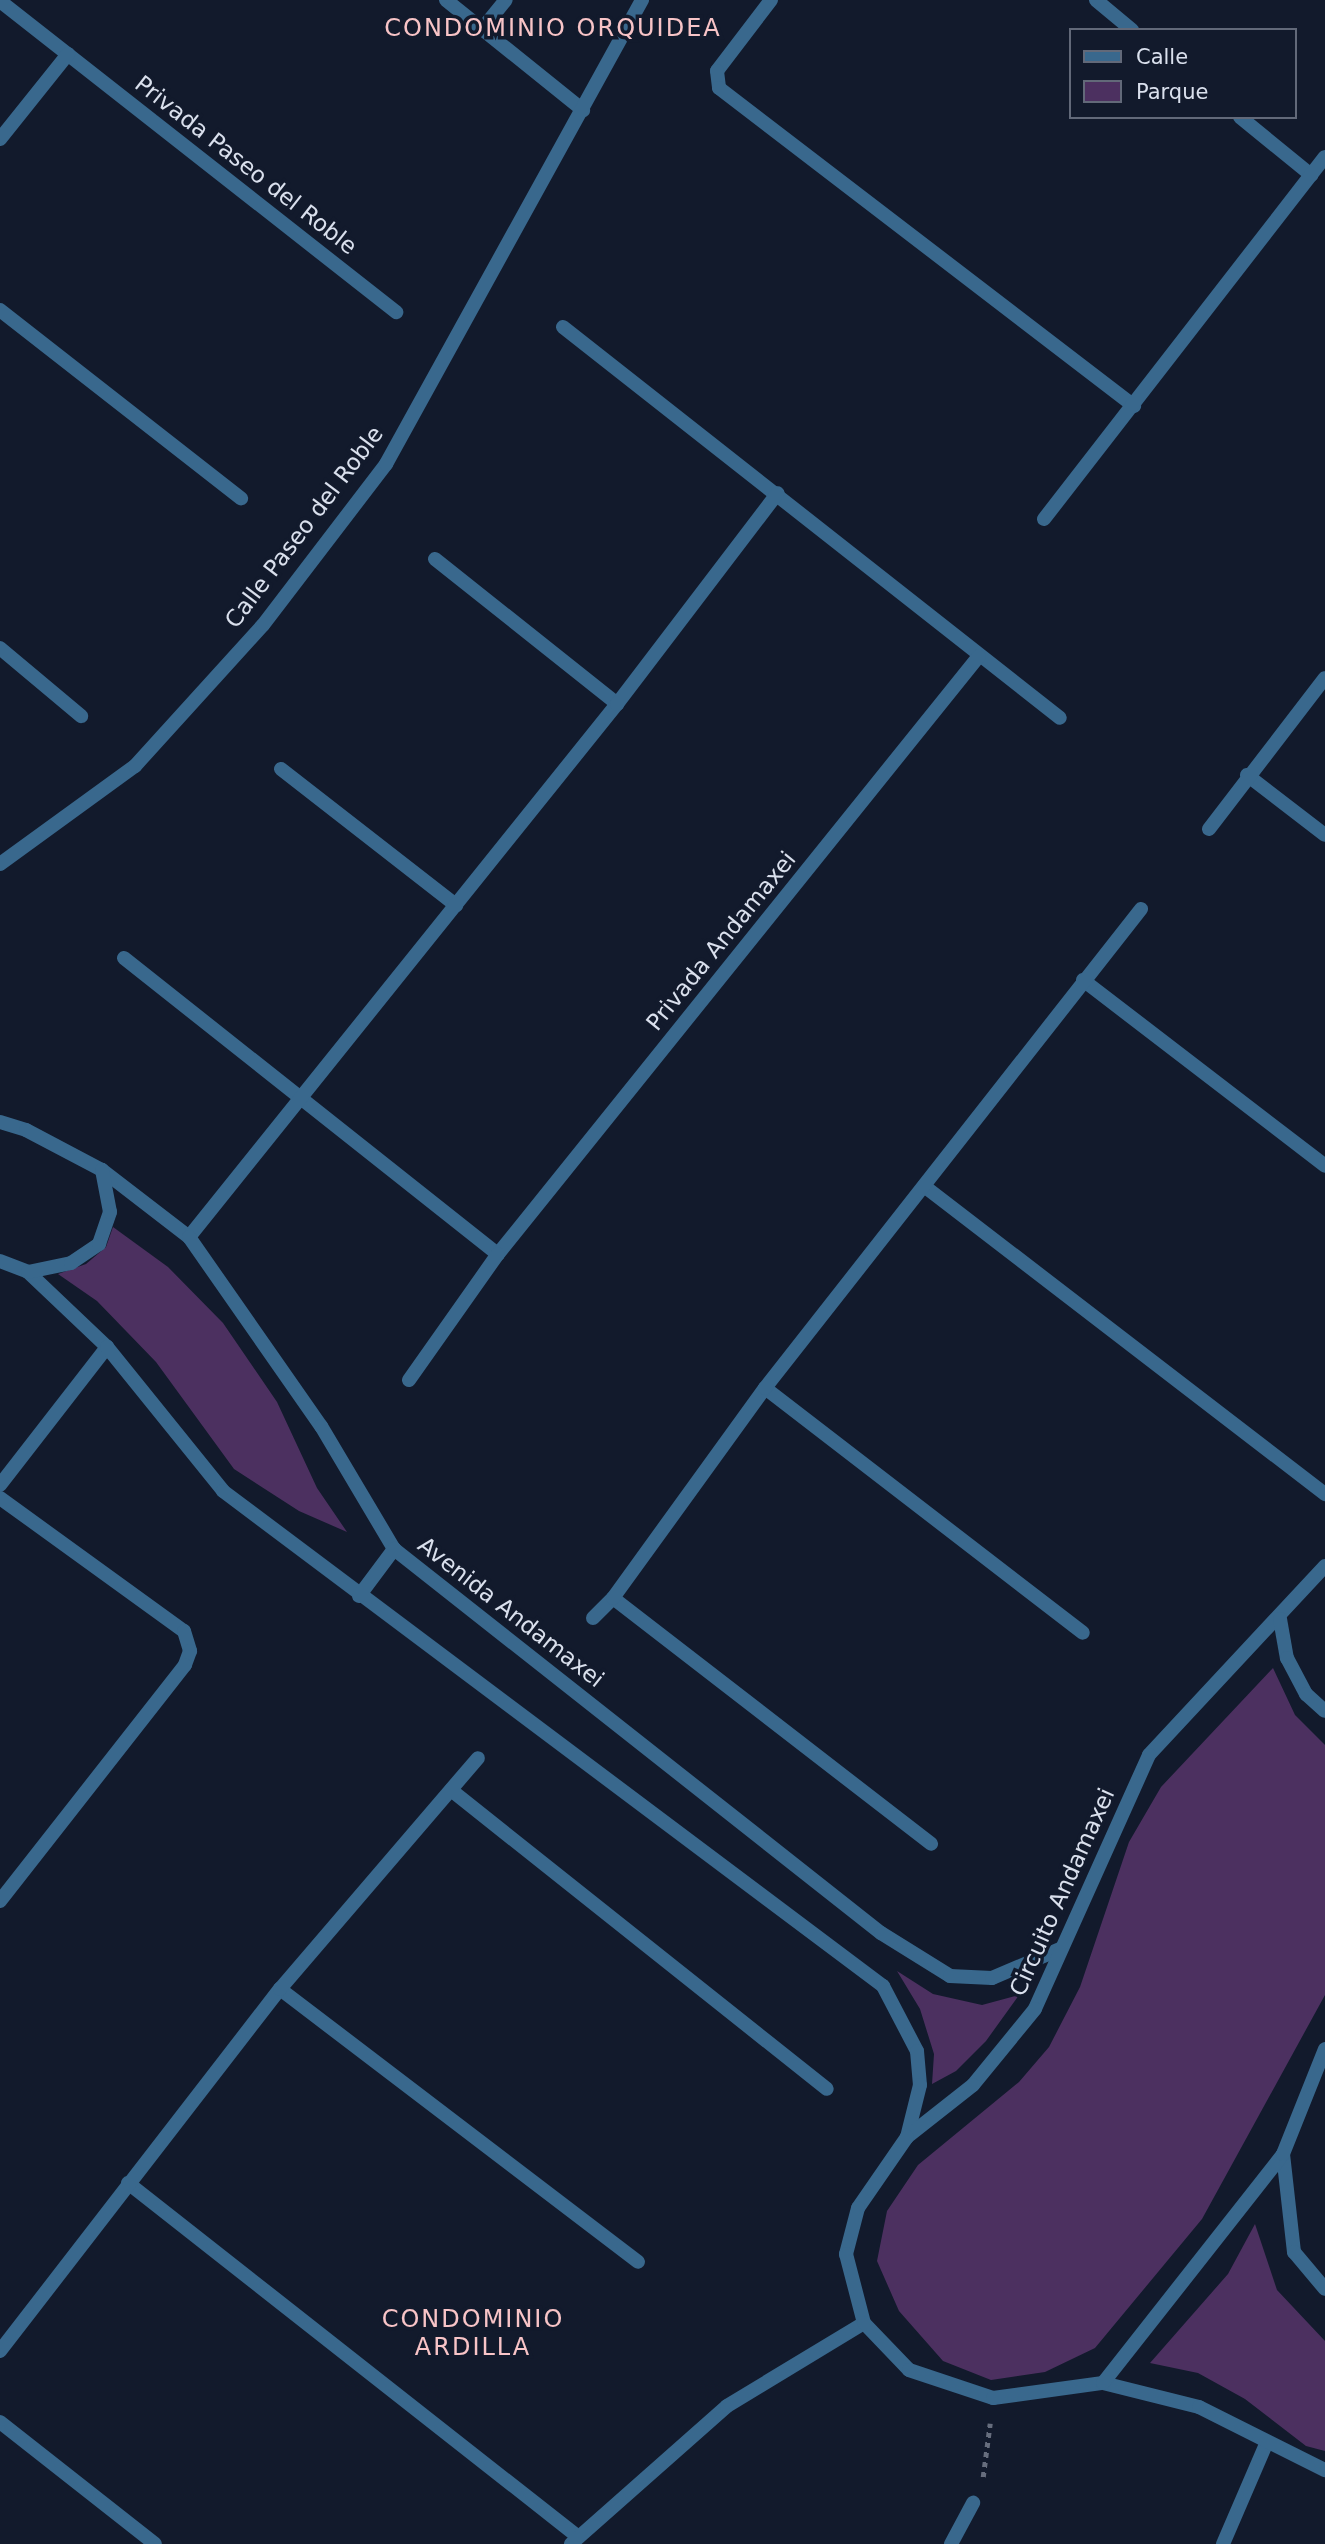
<!DOCTYPE html>
<html>
<head>
<meta charset="utf-8">
<style>
	body { margin:0 }
	#map { position:relative; width:1325px; height:2544px; overflow:hidden; background:#121a2c; font-family:"DejaVu Sans",sans-serif }
	div>[style] { position:absolute }
	[style*='--x'] { left:calc(var(--x)*1px); top:calc(var(--y)*1px); width:calc(var(--w)*1px); rotate:calc(var(--a)*1deg) }
	.green>* { inset:0; background:#4c3060 }
	.path>* { height:4.5px; margin-top:-2.25px; transform-origin:0; background:repeating-linear-gradient(90deg,#666d7d 0 5px,transparent 0 10px) }
	.minor>* { height:14px; margin:-7px; padding:0 7px; transform-origin:7px; border-radius:7px; background:#39688d }
	.tertiary>* { height:14px; margin:-7px; padding:0 7px; transform-origin:7px; border-radius:7px; background:#39688d }
	span { translate:-50% -50%; white-space:nowrap; text-align:center; line-height:1.15; -webkit-text-stroke:7px #121a2c; paint-order:stroke }
	.street-label { font-size:23px; color:#dae0ed }
	.neighbourhood-label { font-size:24px; color:#f8c4c7; letter-spacing:2px }
	.legend { position:absolute; left:1069px; top:28px; width:228px; height:91px; box-sizing:border-box; background:#121a2c; border:2px solid #626979; margin:0; padding:9px 12px; list-style:none; font-size:21px; color:#dae0ed }
	.legend li { display:flex; align-items:center; gap:14px; height:35px }
	.legend b { width:35px; border:2px solid #626979 }
</style>
</head>
<body>
<div id="map">
	<div class="green">
		<div style="clip-path:polygon(113px 1227px,168px 1267px,223px 1323px,277px 1402px,317px 1488px,347px 1532px,299px 1511px,234px 1469px,156px 1362px,97px 1301px,58px 1274px,86px 1264px,106px 1247px)"></div>
		<div style="clip-path:polygon(1273px 1668px,1295px 1715px,1325px 1745px,1325px 1995px,1202px 2219px,1095px 2348px,1045px 2372px,991px 2380px,943px 2361px,899px 2311px,877px 2261px,887px 2211px,918px 2165px,1019px 2082px,1049px 2047px,1080px 1987px,1129px 1842px,1161px 1787px)"></div>
		<div style="clip-path:polygon(897px 1971px,933px 1994px,982px 2005px,1019px 1995px,986px 2041px,956px 2071px,932px 2084px,934px 2054px,920px 2009px)"></div>
		<div style="clip-path:polygon(1255px 2224px,1277px 2290px,1325px 2341px,1325px 2451px,1306px 2446px,1245px 2399px,1198px 2373px,1150px 2363px,1228px 2274px)"></div>
	</div>
	<div class="path">
		<div style="--x:983;--y:2477;--w:54;--a:-82.6"></div>
	</div>
	<div class="minor">
		<div style="--x:446;--y:0;--w:176;--a:38.8"></div>
		<div style="--x:771;--y:0;--w:89;--a:127.3"></div>
		<div style="--x:717;--y:71;--w:17;--a:83"></div>
		<div style="--x:719;--y:88;--w:523;--a:37.46"></div>
		<div style="--x:1096;--y:0;--w:47;--a:39.8"></div>
		<div style="--x:0;--y:1;--w:504;--a:38.14"></div>
		<div style="--x:483;--y:28;--w:36;--a:-51"></div>
		<div style="--x:1240;--y:117;--w:92;--a:39.2"></div>
		<div style="--x:0;--y:139;--w:109;--a:-51.3"></div>
		<div style="--x:0;--y:310;--w:306;--a:38"></div>
		<div style="--x:563;--y:327;--w:632;--a:38.19"></div>
		<div style="--x:1044;--y:519;--w:458;--a:-52.2"></div>
		<div style="--x:435;--y:559;--w:233;--a:38.5"></div>
		<div style="--x:0;--y:648;--w:106;--a:40"></div>
		<div style="--x:281;--y:769;--w:222;--a:37.9"></div>
		<div style="--x:1247;--y:775;--w:98;--a:37.6"></div>
		<div style="--x:1209;--y:829;--w:190;--a:-52.5"></div>
		<div style="--x:0;--y:864;--w:167;--a:-36"></div>
		<div style="--x:135;--y:766;--w:190;--a:-47.8"></div>
		<div style="--x:263;--y:625;--w:203;--a:-52.6"></div>
		<div style="--x:386;--y:464;--w:530;--a:-61.11"></div>
		<div style="--x:124;--y:958;--w:477;--a:38.4"></div>
		<div style="--x:498;--y:1254;--w:767;--a:-51.19"></div>
		<div style="--x:1083;--y:980;--w:305;--a:37.5"></div>
		<div style="--x:924;--y:1186;--w:506;--a:37.53"></div>
		<div style="--x:189;--y:1237;--w:684;--a:-51.24"></div>
		<div style="--x:617;--y:704;--w:265;--a:-52.7"></div>
		<div style="--x:409;--y:1380;--w:154;--a:-54.8"></div>
		<div style="--x:765;--y:1388;--w:401;--a:37.6"></div>
		<div style="--x:0;--y:1485;--w:175;--a:-52.2"></div>
		<div style="--x:0;--y:1498;--w:227;--a:35.9"></div>
		<div style="--x:184;--y:1631;--w:21;--a:73"></div>
		<div style="--x:190;--y:1651;--w:15;--a:110"></div>
		<div style="--x:185;--y:1665;--w:300;--a:128.1"></div>
		<div style="--x:613;--y:1598;--w:402;--a:37.7"></div>
		<div style="--x:593;--y:1618;--w:28;--a:-45"></div>
		<div style="--x:613;--y:1598;--w:259;--a:-54.1"></div>
		<div style="--x:765;--y:1388;--w:609;--a:-51.87"></div>
		<div style="--x:451;--y:1790;--w:480;--a:38.5"></div>
		<div style="--x:280;--y:1989;--w:450;--a:37.3"></div>
		<div style="--x:128;--y:2183;--w:571;--a:38.17"></div>
		<div style="--x:0;--y:2351;--w:458;--a:-52.3"></div>
		<div style="--x:280;--y:1989;--w:304;--a:-49.4"></div>
		<div style="--x:0;--y:2422;--w:197;--a:38.2"></div>
		<div style="--x:571;--y:2544;--w:208;--a:-41.5"></div>
		<div style="--x:727;--y:2406;--w:160;--a:-31.2"></div>
		<div style="--x:951;--y:2544;--w:47;--a:-61.8"></div>
		<div style="--x:1223;--y:2544;--w:111;--a:-66.7"></div>
	</div>
	<div class="tertiary">
		<div style="--x:0;--y:1122;--w:27;--a:17"></div>
		<div style="--x:26;--y:1130;--w:86;--a:27.8"></div>
		<div style="--x:102;--y:1170;--w:110;--a:37.6"></div>
		<div style="--x:189;--y:1237;--w:231;--a:55.1"></div>
		<div style="--x:321;--y:1426;--w:143;--a:59.3"></div>
		<div style="--x:394;--y:1549;--w:620;--a:38.26"></div>
		<div style="--x:881;--y:1933;--w:81;--a:31.9"></div>
		<div style="--x:950;--y:1976;--w:42;--a:2.7"></div>
		<div style="--x:992;--y:1978;--w:74;--a:-23.1"></div>
		<div style="--x:0;--y:1261;--w:30;--a:21"></div>
		<div style="--x:28;--y:1272;--w:109;--a:43.5"></div>
		<div style="--x:107;--y:1347;--w:185;--a:51.1"></div>
		<div style="--x:223;--y:1491;--w:825;--a:36.87"></div>
		<div style="--x:883;--y:1986;--w:73;--a:62.4"></div>
		<div style="--x:917;--y:2051;--w:34;--a:85"></div>
		<div style="--x:920;--y:2085;--w:54;--a:104"></div>
		<div style="--x:28;--y:1272;--w:44;--a:-11.8"></div>
		<div style="--x:71;--y:1263;--w:34;--a:-34"></div>
		<div style="--x:99;--y:1244;--w:34;--a:-71"></div>
		<div style="--x:110;--y:1212;--w:43;--a:-100.8"></div>
		<div style="--x:1325;--y:1566;--w:258;--a:133"></div>
		<div style="--x:1149;--y:1755;--w:278;--a:114.2"></div>
		<div style="--x:1035;--y:2009;--w:98;--a:129.2"></div>
		<div style="--x:973;--y:2085;--w:84;--a:141.8"></div>
		<div style="--x:907;--y:2137;--w:86;--a:124.6"></div>
		<div style="--x:858;--y:2208;--w:48;--a:104.6"></div>
		<div style="--x:846;--y:2254;--w:71;--a:75.4"></div>
		<div style="--x:864;--y:2323;--w:65;--a:46.2"></div>
		<div style="--x:909;--y:2370;--w:89;--a:18.4"></div>
		<div style="--x:993;--y:2398;--w:111;--a:-7.8"></div>
		<div style="--x:1103;--y:2383;--w:99;--a:14"></div>
		<div style="--x:1199;--y:2407;--w:141;--a:26.6"></div>
		<div style="--x:359;--y:1596;--w:59;--a:-53.3"></div>
		<div style="--x:1280;--y:1619;--w:40;--a:80"></div>
		<div style="--x:1287;--y:1658;--w:41;--a:62.2"></div>
		<div style="--x:1306;--y:1694;--w:25;--a:42"></div>
		<div style="--x:1283;--y:2154;--w:99;--a:83.6"></div>
		<div style="--x:1294;--y:2252;--w:48;--a:50"></div>
		<div style="--x:1103;--y:2383;--w:291;--a:-51.8"></div>
		<div style="--x:1283;--y:2154;--w:113;--a:-68.2"></div>
	</div>
	<div class="street-label">
		<span style="left:246px;top:165px;rotate:38deg">Privada Paseo del Roble</span>
		<span style="left:304px;top:527px;rotate:-53deg">Calle Paseo del Roble</span>
		<span style="left:721px;top:941px;rotate:-51deg">Privada Andamaxei</span>
		<span style="left:511px;top:1612px;rotate:38deg">Avenida Andamaxei</span>
		<span style="left:1062px;top:1892px;rotate:-66deg">Circuito Andamaxei</span>
	</div>
	<div class="neighbourhood-label">
		<span style="left:553px;top:29px">CONDOMINIO ORQUIDEA</span>
		<span style="left:473px;top:2334px">CONDOMINIO<br>ARDILLA</span>
	</div>
	<ul class="legend">
	<li><b style="height:9px;background:#39688d"></b>Calle</li>
	<li><b style="height:19px;background:#4c3060"></b>Parque</li>
	</ul>
</div>
</body>
</html>
